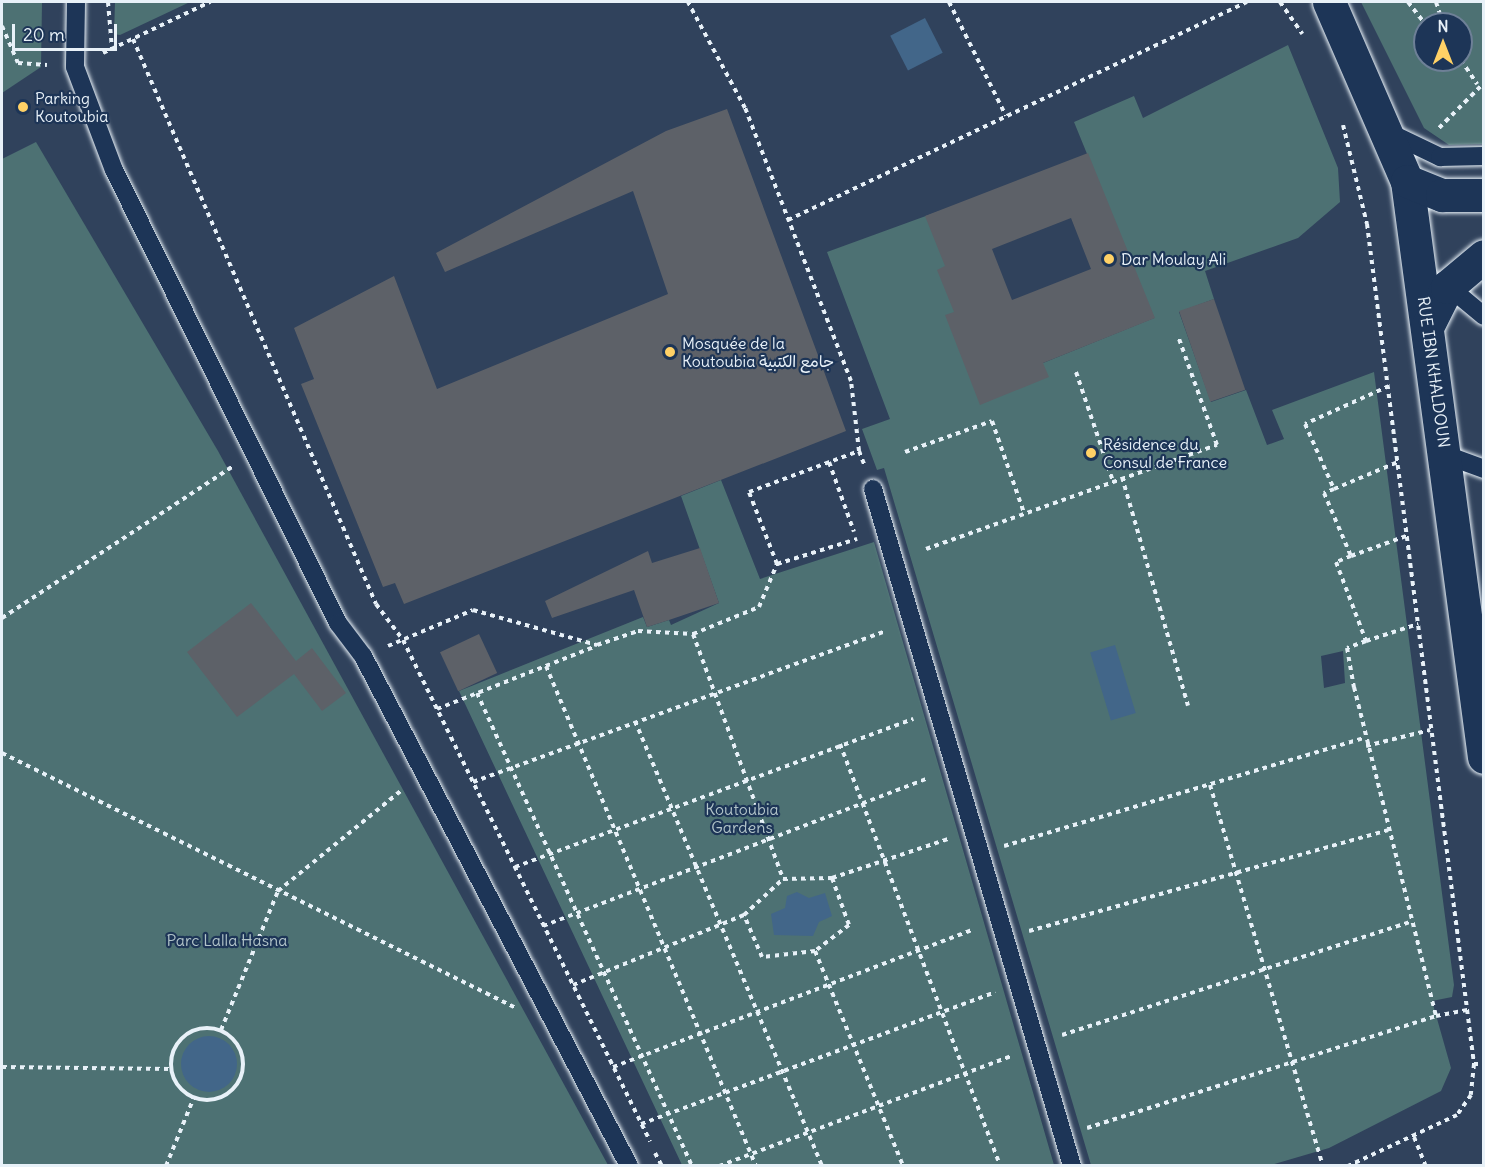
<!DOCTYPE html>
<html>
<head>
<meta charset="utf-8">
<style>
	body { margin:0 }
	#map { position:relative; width:1485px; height:1167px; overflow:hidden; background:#30425c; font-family:Delius,"Playpen Sans Arabic",sans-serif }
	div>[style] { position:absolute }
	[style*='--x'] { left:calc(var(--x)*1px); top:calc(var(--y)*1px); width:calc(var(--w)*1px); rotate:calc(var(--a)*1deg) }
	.green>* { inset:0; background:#4d7173 }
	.water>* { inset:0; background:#426689; transform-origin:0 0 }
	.round { border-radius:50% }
	.building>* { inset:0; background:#5d6168; transform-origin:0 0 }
	.path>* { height:4px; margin-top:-2px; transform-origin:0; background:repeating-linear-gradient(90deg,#e8f1f8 0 4.5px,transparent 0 9px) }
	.path>.ring { margin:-2px; padding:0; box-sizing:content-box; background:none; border:4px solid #e8f1f8; border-radius:50% }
	.roads { filter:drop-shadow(0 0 2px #e8f1f8) drop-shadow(0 0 2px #e8f1f8) }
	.service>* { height:18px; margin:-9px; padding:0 9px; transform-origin:9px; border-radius:9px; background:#1d3557 }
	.secondary>* { height:33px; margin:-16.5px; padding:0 16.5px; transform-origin:16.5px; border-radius:16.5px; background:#1d3557 }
	.dots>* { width:16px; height:16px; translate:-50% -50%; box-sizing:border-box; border:3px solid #1d3557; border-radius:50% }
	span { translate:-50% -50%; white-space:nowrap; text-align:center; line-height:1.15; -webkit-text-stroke:4.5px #1d3557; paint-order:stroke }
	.poi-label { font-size:16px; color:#e8f1f8 }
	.left { translate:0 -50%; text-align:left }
	.street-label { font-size:16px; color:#e8f1f8 }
	.park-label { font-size:16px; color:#b2c4c9 }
	.frame { position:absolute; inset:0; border:3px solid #e8f1f8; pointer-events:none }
	.north { position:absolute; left:1413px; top:12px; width:60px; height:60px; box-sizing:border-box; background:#1d3557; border:2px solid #6e8097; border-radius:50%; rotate:0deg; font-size:16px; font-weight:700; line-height:24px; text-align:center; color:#e8f1f8 }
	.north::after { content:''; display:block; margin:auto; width:21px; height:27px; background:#ffd166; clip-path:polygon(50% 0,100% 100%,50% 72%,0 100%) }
	.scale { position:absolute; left:12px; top:24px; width:105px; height:27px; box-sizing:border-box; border:3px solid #e8f1f8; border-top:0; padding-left:8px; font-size:18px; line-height:21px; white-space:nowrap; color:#e8f1f8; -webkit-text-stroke:4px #1d3557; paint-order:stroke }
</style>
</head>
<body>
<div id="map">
	<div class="green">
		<div style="clip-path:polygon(2px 2px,42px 2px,41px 67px,2px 93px)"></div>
		<div style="clip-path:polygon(115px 2px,190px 2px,120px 35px,114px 34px)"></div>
		<div style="clip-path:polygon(evenodd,1361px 2px,1483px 2px,1483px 144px,1449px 145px,1424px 128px,1361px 2px,1425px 24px,1461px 24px,1461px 60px,1425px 60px,1425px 24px)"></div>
		<div style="clip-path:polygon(evenodd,1288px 45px,1338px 168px,1340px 202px,1298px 238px,1205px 271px,1214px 299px,1179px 312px,1211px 402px,1246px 390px,1267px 445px,1284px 439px,1272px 410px,1374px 372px,1454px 985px,1452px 997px,1432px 1001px,1451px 1068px,1441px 1091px,1329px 1148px,1271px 1165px,1091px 1165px,884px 468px,877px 470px,862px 429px,890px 419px,827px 252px,956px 205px,1043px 363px,1154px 318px,1074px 122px,1134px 96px,1143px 118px,1288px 45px,1343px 651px,1345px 683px,1324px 688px,1321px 656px,1343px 651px)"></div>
		<div style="clip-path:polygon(36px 142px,218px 451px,608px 1165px,2px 1166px,2px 159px)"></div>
		<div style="clip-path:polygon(721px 480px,760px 579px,874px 542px,1054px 1165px,682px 1165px,459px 691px,643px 617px,647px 627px,669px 620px,671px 625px,719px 603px,681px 496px)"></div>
	</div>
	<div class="water">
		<div style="left:925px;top:18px;width:39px;height:39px;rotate:63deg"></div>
		<div style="left:1115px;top:645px;width:71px;height:26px;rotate:73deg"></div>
		<div style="clip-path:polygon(797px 892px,809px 898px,825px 893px,832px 916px,819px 922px,813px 936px,774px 935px,771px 914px,785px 908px,787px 896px)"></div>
		<div class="round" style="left:181px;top:1036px;width:56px;height:56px"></div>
	</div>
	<div class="building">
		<div style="clip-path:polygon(727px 109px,846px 431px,404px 604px,395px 583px,383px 587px,301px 384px,314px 379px,294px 328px,394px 276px,437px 389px,668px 294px,633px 191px,445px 272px,436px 253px,666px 131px)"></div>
		<div style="clip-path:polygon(evenodd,1088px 153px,1155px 318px,1043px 363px,1049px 377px,980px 405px,945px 315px,954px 312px,937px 270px,945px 266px,925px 216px,1088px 153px,1071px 218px,1091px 269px,1012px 300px,992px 249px,1071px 218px)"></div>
		<div style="left:1214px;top:299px;width:96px;height:37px;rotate:71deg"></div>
		<div style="clip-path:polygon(700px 548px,719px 603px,669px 620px,647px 627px,634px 590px,552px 618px,545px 601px,648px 551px,652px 563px)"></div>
		<div style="clip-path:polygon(251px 603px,296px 661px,312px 648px,346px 693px,322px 711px,294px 674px,237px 717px,187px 652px)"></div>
		<div style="left:479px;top:634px;width:43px;height:43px;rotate:65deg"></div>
	</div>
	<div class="path">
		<div style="--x:108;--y:2;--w:47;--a:85.1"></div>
		<div style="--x:949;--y:2;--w:127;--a:63.4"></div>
		<div style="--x:1280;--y:2;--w:39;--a:55"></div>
		<div style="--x:1408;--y:2;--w:28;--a:52"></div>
		<div style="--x:1436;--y:2;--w:23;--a:72"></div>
		<div style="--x:2;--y:26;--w:40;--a:66.6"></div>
		<div style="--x:18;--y:63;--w:29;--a:4"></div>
		<div style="--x:133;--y:39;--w:615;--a:66.73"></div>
		<div style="--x:376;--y:604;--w:45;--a:53.1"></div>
		<div style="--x:403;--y:640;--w:559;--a:63.76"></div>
		<div style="--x:103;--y:53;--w:119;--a:-25.5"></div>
		<div style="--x:1461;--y:60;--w:29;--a:56"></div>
		<div style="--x:1343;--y:125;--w:102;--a:76.4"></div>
		<div style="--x:1367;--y:224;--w:847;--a:82.74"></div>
		<div style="--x:1474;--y:1064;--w:31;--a:96"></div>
		<div style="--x:1471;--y:1095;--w:24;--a:125"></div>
		<div style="--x:1457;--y:1115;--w:120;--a:154.9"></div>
		<div style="--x:1439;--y:128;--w:64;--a:-45"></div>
		<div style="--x:788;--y:220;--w:508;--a:-25.41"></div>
		<div style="--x:1076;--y:372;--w:115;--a:71.3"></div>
		<div style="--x:1389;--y:386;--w:92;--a:155.7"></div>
		<div style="--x:1305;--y:424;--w:71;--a:66"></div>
		<div style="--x:1334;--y:489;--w:11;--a:158"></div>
		<div style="--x:1324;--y:493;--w:69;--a:66.8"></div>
		<div style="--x:1351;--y:556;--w:16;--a:158"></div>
		<div style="--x:1336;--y:562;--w:85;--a:69.2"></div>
		<div style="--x:1366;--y:641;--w:20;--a:160"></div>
		<div style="--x:1347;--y:648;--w:40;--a:80"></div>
		<div style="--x:1354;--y:687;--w:339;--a:76"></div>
		<div style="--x:1436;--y:1016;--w:32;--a:-11"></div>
		<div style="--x:859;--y:451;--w:14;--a:69"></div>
		<div style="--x:905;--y:452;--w:92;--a:-19.6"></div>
		<div style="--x:992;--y:421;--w:97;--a:70.8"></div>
		<div style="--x:829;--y:462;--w:74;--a:70.3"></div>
		<div style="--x:1122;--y:477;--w:238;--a:73.9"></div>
		<div style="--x:1334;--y:489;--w:69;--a:-22.9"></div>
		<div style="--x:926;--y:549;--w:309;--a:-19.7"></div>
		<div style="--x:1217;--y:445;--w:116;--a:-109.7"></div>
		<div style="--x:1351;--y:556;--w:59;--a:-20"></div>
		<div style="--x:777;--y:564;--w:84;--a:-17.4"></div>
		<div style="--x:2;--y:618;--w:275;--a:-33.3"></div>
		<div style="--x:693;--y:634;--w:261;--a:69.8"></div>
		<div style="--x:1366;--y:641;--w:55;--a:-18.1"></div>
		<div style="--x:388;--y:646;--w:92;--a:-23"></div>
		<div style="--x:473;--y:610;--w:129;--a:15.8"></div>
		<div style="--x:597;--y:645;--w:43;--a:-18.9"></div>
		<div style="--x:638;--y:631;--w:55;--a:3.1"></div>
		<div style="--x:693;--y:634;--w:71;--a:-22.2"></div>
		<div style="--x:759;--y:607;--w:47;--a:-67.3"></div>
		<div style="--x:777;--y:564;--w:77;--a:-111.3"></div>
		<div style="--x:749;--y:492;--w:117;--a:-20.4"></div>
		<div style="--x:859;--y:451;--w:70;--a:-96.5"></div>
		<div style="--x:851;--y:381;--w:293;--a:-111.2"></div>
		<div style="--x:745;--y:108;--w:120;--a:-118.3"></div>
		<div style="--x:546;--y:666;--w:542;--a:67.22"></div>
		<div style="--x:477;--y:693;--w:520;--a:65.56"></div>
		<div style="--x:437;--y:709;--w:171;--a:-21.6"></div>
		<div style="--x:635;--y:721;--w:483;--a:67.2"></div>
		<div style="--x:840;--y:744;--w:451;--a:69.2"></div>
		<div style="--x:1366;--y:746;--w:66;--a:-14"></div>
		<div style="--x:2;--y:753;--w:572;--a:26.39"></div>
		<div style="--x:473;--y:782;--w:440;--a:-20.1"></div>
		<div style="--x:1210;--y:785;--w:397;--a:73.5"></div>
		<div style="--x:1004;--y:846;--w:377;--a:-16.7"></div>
		<div style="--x:515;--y:867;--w:425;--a:-20.4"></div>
		<div style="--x:832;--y:878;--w:122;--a:-18.6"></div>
		<div style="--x:543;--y:926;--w:413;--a:-21"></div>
		<div style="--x:1029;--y:931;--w:373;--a:-15.7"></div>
		<div style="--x:815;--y:951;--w:232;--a:67.7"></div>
		<div style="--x:573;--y:985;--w:185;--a:-22.3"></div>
		<div style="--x:744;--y:915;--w:53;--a:-42.7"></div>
		<div style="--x:783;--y:879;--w:49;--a:-1.2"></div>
		<div style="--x:832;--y:878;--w:50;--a:70.1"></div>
		<div style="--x:849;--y:925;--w:43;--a:142.6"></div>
		<div style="--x:815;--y:951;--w:53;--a:173.5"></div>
		<div style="--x:762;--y:957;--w:46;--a:-113.2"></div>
		<div class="ring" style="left:171px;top:1028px;width:68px;height:68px"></div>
		<div style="--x:221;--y:1030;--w:150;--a:-67.7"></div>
		<div style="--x:278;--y:891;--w:160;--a:-39.2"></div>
		<div style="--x:1062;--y:1035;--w:368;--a:-18"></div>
		<div style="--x:1474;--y:1064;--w:10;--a:0"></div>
		<div style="--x:2;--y:1067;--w:169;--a:0.7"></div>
		<div style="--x:613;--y:1067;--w:386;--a:-20.9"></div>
		<div style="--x:641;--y:1124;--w:378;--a:-20.4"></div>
		<div style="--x:1087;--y:1128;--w:367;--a:-17.8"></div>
		<div style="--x:1414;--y:1137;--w:31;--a:68"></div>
		<div style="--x:655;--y:1153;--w:15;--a:62"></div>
		<div style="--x:166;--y:1166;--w:74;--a:-67.9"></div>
		<div style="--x:719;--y:1166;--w:312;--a:-20.6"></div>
	</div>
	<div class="roads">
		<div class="service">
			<div style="--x:76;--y:2;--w:65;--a:90.9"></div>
			<div style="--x:75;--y:67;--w:110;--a:69.3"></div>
			<div style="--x:114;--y:170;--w:505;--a:63.69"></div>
			<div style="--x:338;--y:623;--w:41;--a:52.9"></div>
			<div style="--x:363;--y:656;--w:575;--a:62.45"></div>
			<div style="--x:1388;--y:132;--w:58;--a:25.7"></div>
			<div style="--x:1440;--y:157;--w:44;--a:-1.3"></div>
			<div style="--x:1443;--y:282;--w:53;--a:39.7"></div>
			<div style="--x:1446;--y:455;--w:40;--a:20.2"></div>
			<div style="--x:873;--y:489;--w:706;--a:73.62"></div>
		</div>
		<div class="secondary">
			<div style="--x:1329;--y:2;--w:195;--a:66.5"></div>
			<div style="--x:1407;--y:181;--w:581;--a:82.39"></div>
			<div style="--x:1407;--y:181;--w:38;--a:22"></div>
			<div style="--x:1442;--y:195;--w:42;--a:0"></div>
			<div style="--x:1427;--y:327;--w:45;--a:-63.4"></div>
			<div style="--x:1447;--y:287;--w:48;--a:-40"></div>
		</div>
	</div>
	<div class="dots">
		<div style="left:23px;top:107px;background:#ffd166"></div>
		<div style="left:1109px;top:259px;background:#ffd166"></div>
		<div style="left:670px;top:352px;background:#ffd166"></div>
		<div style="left:1091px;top:453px;background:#ffd166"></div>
	</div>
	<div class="poi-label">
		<span class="left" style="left:35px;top:107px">Parking<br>Koutoubia</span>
		<span class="left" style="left:1121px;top:259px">Dar Moulay Ali</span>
		<span class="left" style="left:682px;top:352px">Mosquée de la<br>Koutoubia جامع الكتبية</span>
		<span class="left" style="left:1103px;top:453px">Résidence du<br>Consul de France</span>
	</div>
	<div class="street-label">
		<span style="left:1434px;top:372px;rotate:82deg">RUE IBN KHALDOUN</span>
	</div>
	<div class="park-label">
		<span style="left:742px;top:818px">Koutoubia<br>Gardens</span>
		<span style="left:227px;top:940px">Parc Lalla Hasna</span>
	</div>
	<div class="frame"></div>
	<div class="north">N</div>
	<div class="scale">20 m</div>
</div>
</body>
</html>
